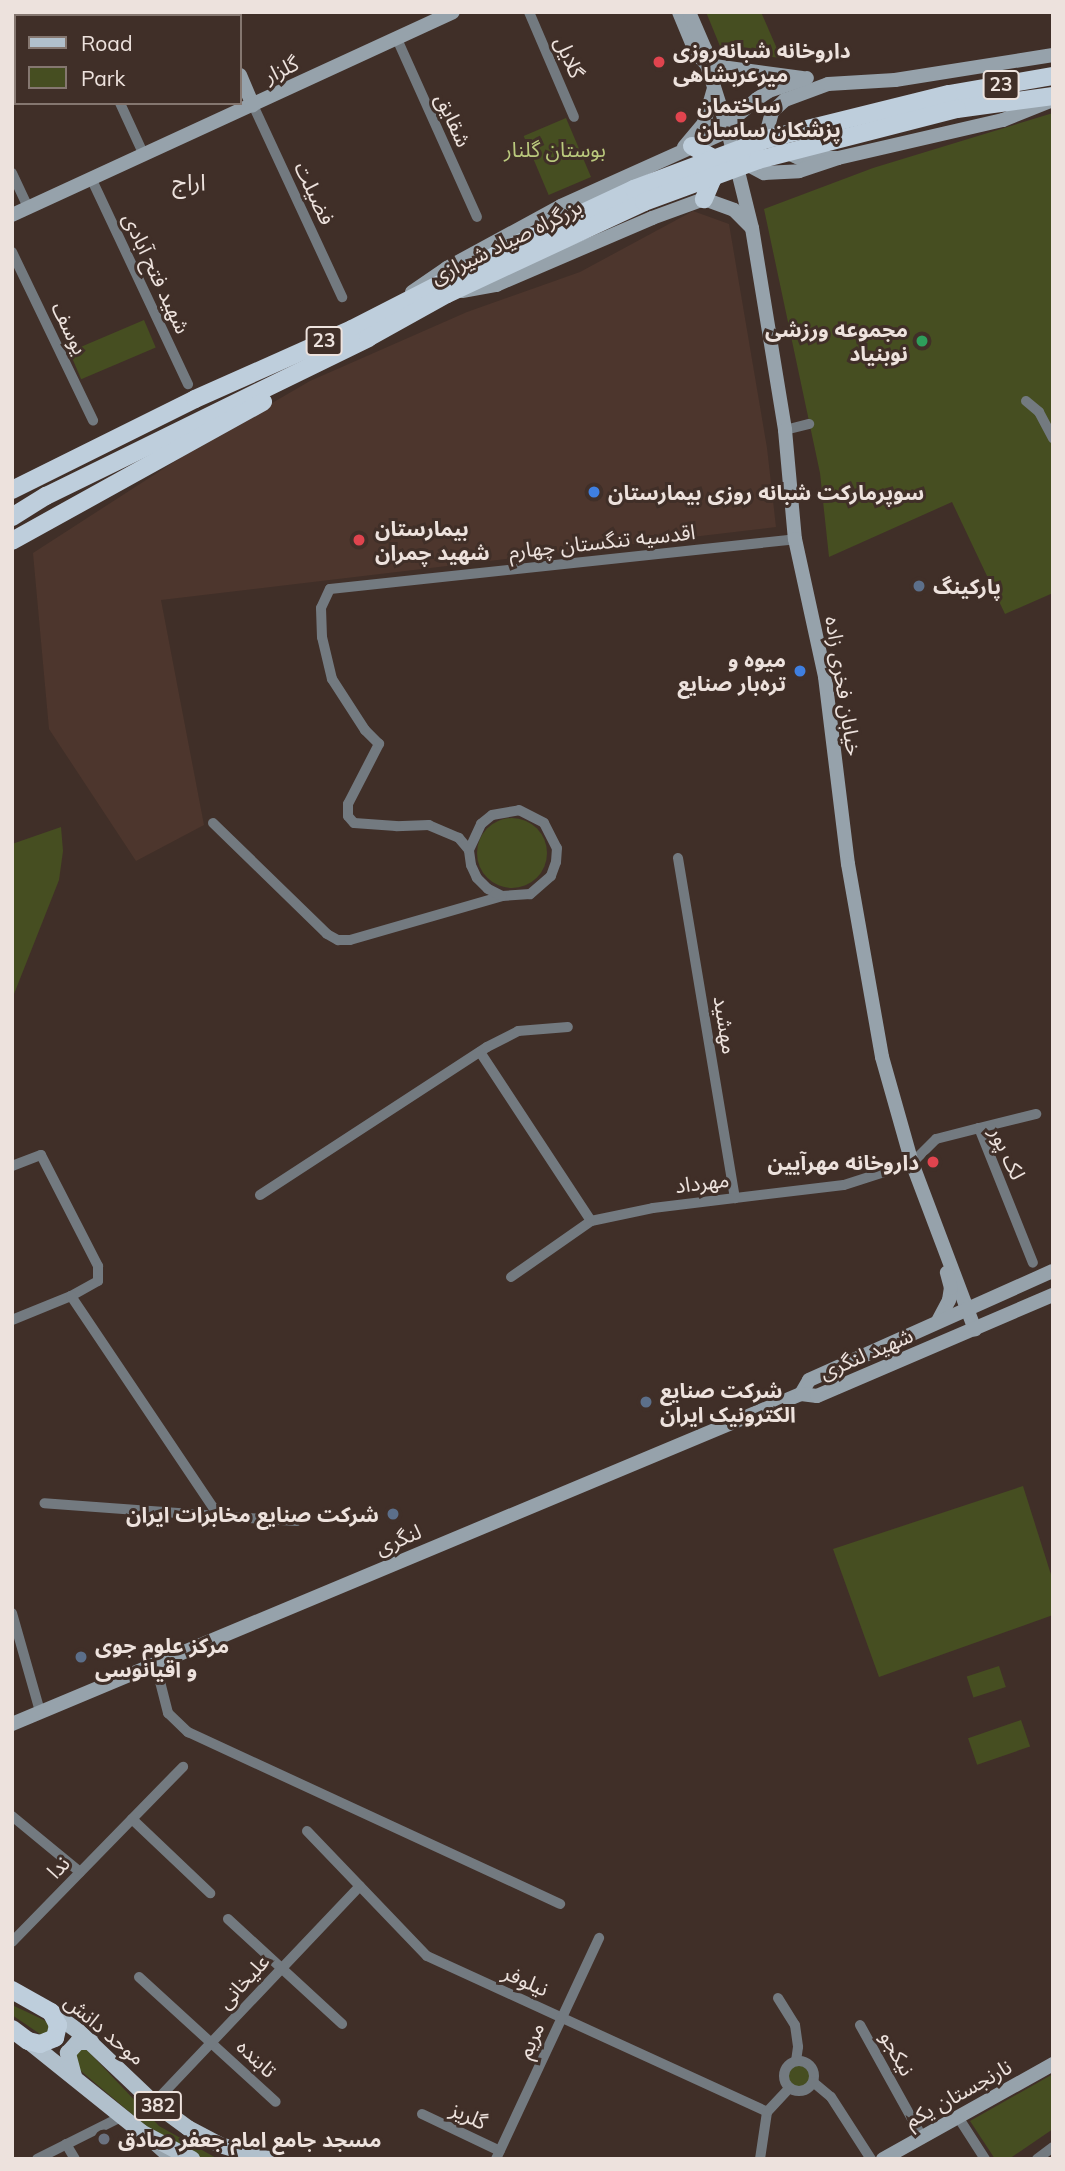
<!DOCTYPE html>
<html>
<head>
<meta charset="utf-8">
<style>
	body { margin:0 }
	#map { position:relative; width:1065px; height:2171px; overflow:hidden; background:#402f28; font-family:Mulish,"Noto Sans Arabic",sans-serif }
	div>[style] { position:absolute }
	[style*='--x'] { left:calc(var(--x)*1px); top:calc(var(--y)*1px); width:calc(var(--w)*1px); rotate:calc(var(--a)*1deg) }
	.built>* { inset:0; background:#4d362d }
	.green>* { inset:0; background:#464e21; transform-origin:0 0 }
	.round { border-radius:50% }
	.minor>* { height:10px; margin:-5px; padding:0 5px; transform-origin:5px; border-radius:5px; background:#737a80 }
	.minor>.ring { margin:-5px; padding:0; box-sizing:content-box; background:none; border:10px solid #737a80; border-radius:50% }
	.secondary>* { height:14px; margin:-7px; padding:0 7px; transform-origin:7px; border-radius:7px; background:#96a2ab }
	.primary>* { height:16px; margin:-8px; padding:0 8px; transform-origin:8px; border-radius:8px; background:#b1c0cc }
	.trunk>* { height:18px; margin:-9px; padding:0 9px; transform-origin:9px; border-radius:9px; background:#becedc }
	.trunk-bridge>* { height:18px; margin:-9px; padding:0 9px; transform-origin:9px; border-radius:9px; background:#becedc }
	.dots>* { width:19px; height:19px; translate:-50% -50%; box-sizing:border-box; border:4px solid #402f28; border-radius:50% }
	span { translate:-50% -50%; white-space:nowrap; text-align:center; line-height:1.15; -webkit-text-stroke:6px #402f28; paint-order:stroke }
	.shield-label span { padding:2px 5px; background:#402f28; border:2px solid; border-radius:5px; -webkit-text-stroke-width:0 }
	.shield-label { font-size:19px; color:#ede2dd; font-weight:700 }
	.poi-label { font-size:21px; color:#ede2dd; font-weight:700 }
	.left { translate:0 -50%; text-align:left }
	.right { translate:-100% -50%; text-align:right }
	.street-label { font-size:21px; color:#ede2dd }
	.park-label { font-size:21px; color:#bac97d }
	.neighbourhood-label { font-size:23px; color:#ede2dd }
	.frame { position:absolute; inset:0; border:14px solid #ede2dd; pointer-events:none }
	.legend { position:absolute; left:14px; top:14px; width:228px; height:91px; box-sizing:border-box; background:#402f28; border:2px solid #857770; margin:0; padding:9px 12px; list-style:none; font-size:21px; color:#ede2dd }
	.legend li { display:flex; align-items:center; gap:14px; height:35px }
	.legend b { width:35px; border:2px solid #857770 }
</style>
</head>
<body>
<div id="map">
	<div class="built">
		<div style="clip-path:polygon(693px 211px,729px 224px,767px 448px,776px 527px,161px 600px,204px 825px,136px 861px,49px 729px,33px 553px,208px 440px,310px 381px,467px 312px,580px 272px)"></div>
	</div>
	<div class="green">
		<div style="clip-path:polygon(706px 12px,761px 12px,781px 58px,722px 51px)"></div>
		<div style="clip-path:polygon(1053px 113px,1053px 593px,1005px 614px,952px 502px,829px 557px,820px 473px,764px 209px,873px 168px)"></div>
		<div style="left:566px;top:118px;width:64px;height:46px;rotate:67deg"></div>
		<div style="left:144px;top:320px;width:30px;height:81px;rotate:67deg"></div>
		<div class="round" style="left:477px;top:818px;width:70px;height:70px"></div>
		<div style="clip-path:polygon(61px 827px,63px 851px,59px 880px,12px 999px,12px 844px)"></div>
		<div style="clip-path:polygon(1023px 1486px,1053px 1581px,1053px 1615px,879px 1677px,833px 1549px)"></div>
		<div style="left:999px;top:1666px;width:22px;height:34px;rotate:72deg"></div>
		<div style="left:1021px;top:1720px;width:28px;height:56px;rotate:71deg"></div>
		<div style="clip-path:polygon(12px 2005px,44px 2020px,52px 2027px,43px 2036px,12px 2015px)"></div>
		<div style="clip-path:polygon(81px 2049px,87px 2050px,159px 2126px,218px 2159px,200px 2159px,158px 2136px,75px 2066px,73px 2055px)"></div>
		<div class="round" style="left:786px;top:2063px;width:26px;height:26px"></div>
		<div style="clip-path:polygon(1053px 2074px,1053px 2129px,1009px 2159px,995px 2159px,970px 2121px)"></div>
	</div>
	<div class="minor">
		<div style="--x:77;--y:12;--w:4;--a:76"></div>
		<div style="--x:529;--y:12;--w:114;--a:66.8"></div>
		<div style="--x:397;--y:39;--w:195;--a:65.8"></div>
		<div style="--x:120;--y:103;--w:55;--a:65.3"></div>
		<div style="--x:253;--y:105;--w:212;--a:65.1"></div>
		<div style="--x:12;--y:173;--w:38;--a:65"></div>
		<div style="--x:91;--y:178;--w:228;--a:64.8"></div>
		<div style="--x:12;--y:252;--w:187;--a:64.3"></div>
		<div style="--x:1026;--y:401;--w:17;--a:40"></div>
		<div style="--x:1039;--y:412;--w:30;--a:62"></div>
		<div style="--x:785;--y:430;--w:25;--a:-14"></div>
		<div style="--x:213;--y:823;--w:159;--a:44.2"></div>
		<div style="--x:327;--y:934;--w:13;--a:29"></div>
		<div style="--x:338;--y:940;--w:12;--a:0"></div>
		<div style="--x:350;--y:940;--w:158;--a:-16.1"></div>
		<div style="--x:469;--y:850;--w:29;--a:-65"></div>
		<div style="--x:481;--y:824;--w:14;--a:-39"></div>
		<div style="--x:492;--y:815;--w:27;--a:-10"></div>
		<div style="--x:519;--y:810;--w:28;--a:27"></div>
		<div style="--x:544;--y:823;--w:28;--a:63"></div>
		<div style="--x:557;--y:848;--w:14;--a:94"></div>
		<div style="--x:556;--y:862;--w:15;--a:110"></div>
		<div style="--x:551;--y:876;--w:28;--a:139"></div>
		<div style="--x:530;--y:894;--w:28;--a:176"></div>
		<div style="--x:502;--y:896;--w:16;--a:-153"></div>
		<div style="--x:488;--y:889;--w:16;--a:-135"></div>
		<div style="--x:477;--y:878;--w:14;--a:-115"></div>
		<div style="--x:471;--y:865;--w:15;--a:-98"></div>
		<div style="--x:469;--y:850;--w:16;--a:-130"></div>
		<div style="--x:459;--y:838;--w:33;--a:-157"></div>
		<div style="--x:429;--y:825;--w:33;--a:178"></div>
		<div style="--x:396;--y:826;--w:42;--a:-175.9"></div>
		<div style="--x:354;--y:823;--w:9;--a:-131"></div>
		<div style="--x:348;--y:816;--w:12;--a:-90"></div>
		<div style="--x:348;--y:804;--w:68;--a:-62.7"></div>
		<div style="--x:379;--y:744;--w:20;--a:-135"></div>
		<div style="--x:365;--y:730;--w:61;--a:-122.9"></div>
		<div style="--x:332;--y:679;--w:43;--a:-103.4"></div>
		<div style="--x:322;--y:637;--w:29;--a:-92"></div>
		<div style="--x:321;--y:608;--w:21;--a:-65"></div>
		<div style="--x:330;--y:589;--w:468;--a:-6.1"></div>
		<div style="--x:678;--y:858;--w:345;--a:80.5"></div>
		<div style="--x:480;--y:1052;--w:202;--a:56.7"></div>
		<div style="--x:979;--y:1128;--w:59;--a:-13.8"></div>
		<div style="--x:12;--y:1166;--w:31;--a:-21"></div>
		<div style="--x:41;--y:1155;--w:125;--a:62.8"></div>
		<div style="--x:98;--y:1266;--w:15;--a:90"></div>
		<div style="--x:98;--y:1281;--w:31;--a:151"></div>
		<div style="--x:260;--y:1195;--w:271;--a:-33.1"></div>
		<div style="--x:487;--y:1047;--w:35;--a:-27"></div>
		<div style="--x:518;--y:1031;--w:50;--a:-4.6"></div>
		<div style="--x:511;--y:1277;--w:98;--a:-35"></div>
		<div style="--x:591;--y:1221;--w:63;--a:-11.8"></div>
		<div style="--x:653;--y:1208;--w:192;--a:-6.9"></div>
		<div style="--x:844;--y:1185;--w:71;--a:-17.9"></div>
		<div style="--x:912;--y:1163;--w:34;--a:-45"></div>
		<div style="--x:936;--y:1139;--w:44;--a:-14.3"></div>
		<div style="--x:979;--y:1128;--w:145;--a:68.2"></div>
		<div style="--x:12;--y:1320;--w:64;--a:-22.1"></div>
		<div style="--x:71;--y:1296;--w:265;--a:56.1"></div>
		<div style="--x:219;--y:1516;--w:175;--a:-175.8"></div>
		<div style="--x:219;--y:1516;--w:78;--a:3.7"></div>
		<div style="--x:12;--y:1613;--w:102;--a:74.1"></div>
		<div style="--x:155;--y:1662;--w:53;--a:75.7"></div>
		<div style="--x:168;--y:1713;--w:28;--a:44"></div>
		<div style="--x:188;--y:1732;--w:410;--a:24.8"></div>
		<div style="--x:12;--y:1816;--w:88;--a:39.5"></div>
		<div style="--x:132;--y:1819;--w:108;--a:43.5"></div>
		<div style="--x:307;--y:1831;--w:173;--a:46.2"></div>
		<div style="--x:427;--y:1956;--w:374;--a:24.6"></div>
		<div style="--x:228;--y:1919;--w:155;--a:42.6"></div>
		<div style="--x:12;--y:1942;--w:245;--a:-45.7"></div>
		<div style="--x:139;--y:1977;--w:185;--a:42.4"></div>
		<div style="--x:778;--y:1998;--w:32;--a:58"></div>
		<div style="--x:795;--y:2025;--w:22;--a:82"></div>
		<div style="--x:798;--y:2047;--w:14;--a:98"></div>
		<div style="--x:860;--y:2025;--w:128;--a:61"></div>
		<div class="ring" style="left:784px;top:2061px;width:20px;height:20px"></div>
		<div style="--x:813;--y:2082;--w:23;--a:40"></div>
		<div style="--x:831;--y:2097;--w:74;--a:57.2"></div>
		<div style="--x:154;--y:2103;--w:299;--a:-46.5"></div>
		<div style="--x:422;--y:2114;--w:86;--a:25.4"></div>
		<div style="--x:958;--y:2117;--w:50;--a:57.3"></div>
		<div style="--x:66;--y:2144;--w:17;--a:59"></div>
		<div style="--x:37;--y:2159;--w:96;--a:-26.6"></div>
		<div style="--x:496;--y:2159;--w:244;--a:-65"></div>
		<div style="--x:760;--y:2159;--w:48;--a:-81.5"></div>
		<div style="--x:767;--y:2112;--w:33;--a:-47"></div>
		<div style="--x:1037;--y:2159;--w:20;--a:-37"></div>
	</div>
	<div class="secondary">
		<div style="--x:212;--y:12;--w:4;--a:63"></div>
		<div style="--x:679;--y:12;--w:44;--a:67.5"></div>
		<div style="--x:696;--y:53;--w:16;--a:47"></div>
		<div style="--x:689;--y:12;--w:40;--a:66.6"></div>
		<div style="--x:705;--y:49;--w:16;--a:83"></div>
		<div style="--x:707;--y:65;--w:69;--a:72.3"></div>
		<div style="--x:728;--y:131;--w:100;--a:76.1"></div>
		<div style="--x:752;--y:228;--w:205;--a:80.7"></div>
		<div style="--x:785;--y:430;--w:109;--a:84.8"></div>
		<div style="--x:795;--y:539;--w:141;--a:77.7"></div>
		<div style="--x:825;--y:677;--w:188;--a:83"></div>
		<div style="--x:848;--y:864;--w:196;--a:80"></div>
		<div style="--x:882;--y:1057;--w:110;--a:74.2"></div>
		<div style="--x:912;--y:1163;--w:178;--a:69.3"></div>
		<div style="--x:707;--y:65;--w:96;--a:7.8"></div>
		<div style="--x:240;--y:75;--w:33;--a:67"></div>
		<div style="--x:684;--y:147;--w:31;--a:-50"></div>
		<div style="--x:704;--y:123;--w:35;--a:-74"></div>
		<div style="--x:838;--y:158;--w:41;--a:-178.6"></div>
		<div style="--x:797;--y:157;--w:12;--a:-156"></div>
		<div style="--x:786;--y:152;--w:14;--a:-141"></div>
		<div style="--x:775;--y:143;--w:17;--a:-114"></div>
		<div style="--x:768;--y:127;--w:16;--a:-75"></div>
		<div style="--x:772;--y:112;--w:18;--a:-43"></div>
		<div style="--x:785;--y:100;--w:46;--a:-20.4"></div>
		<div style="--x:828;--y:84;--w:67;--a:-3.4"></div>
		<div style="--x:895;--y:80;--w:160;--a:-9"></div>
		<div style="--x:741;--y:161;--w:26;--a:28"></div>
		<div style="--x:764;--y:173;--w:35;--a:-3"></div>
		<div style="--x:799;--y:171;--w:41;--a:-18.4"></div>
		<div style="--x:838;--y:158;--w:169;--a:-13"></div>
		<div style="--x:1003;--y:120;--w:51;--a:-22"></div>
		<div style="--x:12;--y:215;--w:485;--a:-24.7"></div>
		<div style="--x:462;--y:291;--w:35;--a:-10"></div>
		<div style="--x:496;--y:285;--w:170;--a:-23.2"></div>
		<div style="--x:652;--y:218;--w:55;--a:-20.1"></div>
		<div style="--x:704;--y:199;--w:32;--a:20"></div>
		<div style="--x:734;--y:210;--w:24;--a:45"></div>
		<div style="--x:412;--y:292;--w:42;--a:-34.4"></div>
		<div style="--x:447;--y:268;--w:130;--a:-28.5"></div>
		<div style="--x:561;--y:206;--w:183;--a:-24.2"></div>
		<div style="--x:728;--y:131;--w:19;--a:-58"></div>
		<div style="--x:738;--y:115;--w:25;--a:-40"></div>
		<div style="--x:757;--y:99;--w:14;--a:-34"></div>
		<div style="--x:769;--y:91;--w:40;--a:-18.9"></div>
		<div style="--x:938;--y:1321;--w:24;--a:-62"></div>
		<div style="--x:949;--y:1300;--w:12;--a:-81"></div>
		<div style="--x:951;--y:1288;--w:16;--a:-105"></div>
		<div style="--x:801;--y:1394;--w:16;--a:-60"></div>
		<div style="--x:809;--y:1380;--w:267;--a:-24.1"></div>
		<div style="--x:12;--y:1724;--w:855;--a:-22.7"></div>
		<div style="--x:801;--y:1394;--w:16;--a:7"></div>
		<div style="--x:817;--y:1396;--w:257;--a:-23.2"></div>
		<div style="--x:153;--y:2142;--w:25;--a:42"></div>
		<div style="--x:883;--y:2159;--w:195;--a:-29.2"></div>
	</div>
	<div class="primary">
		<div style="--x:51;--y:2012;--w:32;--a:35"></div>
		<div style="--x:77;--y:2030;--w:106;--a:43.5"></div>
		<div style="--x:154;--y:2103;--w:42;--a:36.3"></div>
		<div style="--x:188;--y:2128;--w:36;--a:28"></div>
		<div style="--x:220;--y:2145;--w:50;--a:16.3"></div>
		<div style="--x:28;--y:2041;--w:145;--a:38.8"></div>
		<div style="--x:141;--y:2132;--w:58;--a:27.9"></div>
		<div style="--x:74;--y:2076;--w:24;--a:-105"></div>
		<div style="--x:68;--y:2053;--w:15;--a:-48"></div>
		<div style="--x:78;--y:2042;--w:13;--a:0"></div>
	</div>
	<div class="trunk">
		<div style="--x:949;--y:94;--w:106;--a:-9.8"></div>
		<div style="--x:957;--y:109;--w:97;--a:-7.7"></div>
		<div style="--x:692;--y:146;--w:22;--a:30"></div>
		<div style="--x:711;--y:157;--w:8;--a:67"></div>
		<div style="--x:714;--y:164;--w:16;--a:97"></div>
		<div style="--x:712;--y:180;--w:21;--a:113"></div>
		<div style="--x:12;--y:490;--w:204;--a:-26.4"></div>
		<div style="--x:195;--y:399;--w:172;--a:-24"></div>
		<div style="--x:352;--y:329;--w:211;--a:-27.1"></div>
		<div style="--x:540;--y:233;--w:104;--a:-25.1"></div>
		<div style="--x:12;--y:517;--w:40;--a:-32"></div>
		<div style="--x:46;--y:496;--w:359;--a:-26.1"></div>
		<div style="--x:368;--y:338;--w:90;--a:-29.1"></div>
		<div style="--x:447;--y:294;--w:217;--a:-25"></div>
		<div style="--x:12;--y:541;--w:287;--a:-29"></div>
		<div style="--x:12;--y:1990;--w:45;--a:29.4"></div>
		<div style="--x:51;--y:2012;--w:15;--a:62"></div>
		<div style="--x:58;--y:2025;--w:13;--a:103"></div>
		<div style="--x:55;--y:2038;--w:16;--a:158"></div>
		<div style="--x:40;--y:2044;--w:12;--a:-166"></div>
		<div style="--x:28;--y:2041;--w:20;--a:-143"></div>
	</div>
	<div class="trunk-bridge">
		<div style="--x:634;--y:189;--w:142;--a:-20.6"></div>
		<div style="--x:767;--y:139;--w:187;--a:-13.9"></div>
		<div style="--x:644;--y:202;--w:121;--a:-20.2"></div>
		<div style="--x:758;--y:160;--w:205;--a:-14.4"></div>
	</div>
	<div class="dots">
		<div style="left:659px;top:62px;background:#e0444e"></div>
		<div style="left:681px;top:117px;background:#e0444e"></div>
		<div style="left:922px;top:341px;background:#2e9e5b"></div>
		<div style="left:594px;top:492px;background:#3f7fe0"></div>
		<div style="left:359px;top:540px;background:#e0444e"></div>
		<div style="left:919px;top:586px;background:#5c6f8a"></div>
		<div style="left:800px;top:671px;background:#3f7fe0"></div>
		<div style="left:933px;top:1162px;background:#e0444e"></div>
		<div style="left:646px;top:1402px;background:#5c6f8a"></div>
		<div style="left:393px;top:1514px;background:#5c6f8a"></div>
		<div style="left:81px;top:1657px;background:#5c6f8a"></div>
		<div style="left:104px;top:2139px;background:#6b7280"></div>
	</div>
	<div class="shield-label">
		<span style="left:1001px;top:85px">23</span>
		<span style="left:324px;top:341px">23</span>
		<span style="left:158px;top:2106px">382</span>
	</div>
	<div class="poi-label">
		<span class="left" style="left:673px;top:62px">داروخانه شبانه‌روزی<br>میرعربشاهی</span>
		<span class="left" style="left:697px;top:117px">ساختمان<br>پزشکان ساسان</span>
		<span class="right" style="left:908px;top:341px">مجموعه ورزشی<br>نوبنیاد</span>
		<span class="left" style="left:608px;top:492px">سوپرمارکت شبانه روزی بیمارستان</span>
		<span class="left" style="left:375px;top:540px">بیمارستان<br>شهید چمران</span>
		<span class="left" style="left:933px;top:586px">پارکینگ</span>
		<span class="right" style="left:786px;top:671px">میوه و<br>تره‌بار صنایع</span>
		<span class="right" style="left:919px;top:1162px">داروخانه مهرآیین</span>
		<span class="left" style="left:660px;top:1402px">شرکت صنایع<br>الکترونیک ایران</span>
		<span class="right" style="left:379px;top:1514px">شرکت صنایع مخابرات ایران</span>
		<span class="left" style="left:95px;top:1657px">مرکز علوم جوی<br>و اقیانوسی</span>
		<span class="left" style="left:118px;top:2139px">مسجد جامع امام جعفر صادق</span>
	</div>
	<div class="street-label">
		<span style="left:570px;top:57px;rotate:67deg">گلایل</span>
		<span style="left:281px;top:69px;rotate:-25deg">گلزار</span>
		<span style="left:454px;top:120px;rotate:66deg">شقایق</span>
		<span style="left:315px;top:193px;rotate:65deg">فضیلت</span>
		<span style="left:506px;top:241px;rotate:-26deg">بزرگراه صیاد شیرازی</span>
		<span style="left:157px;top:273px;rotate:65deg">شهید فتح آبادی</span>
		<span style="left:70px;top:328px;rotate:64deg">یوسف</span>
		<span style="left:602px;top:541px;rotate:-6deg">اقدسیه تنگستان چهارم</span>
		<span style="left:844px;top:686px;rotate:81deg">خیابان فخری زاده</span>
		<span style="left:726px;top:1025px;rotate:81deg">مهشید</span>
		<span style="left:1008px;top:1153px;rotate:65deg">لک پور</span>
		<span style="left:702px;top:1182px;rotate:-7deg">مهرداد</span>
		<span style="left:866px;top:1353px;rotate:-23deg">شهید لنگری</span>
		<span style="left:398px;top:1539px;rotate:-23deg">لنگری</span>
		<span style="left:58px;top:1867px;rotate:-46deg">ندا</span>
		<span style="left:526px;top:1980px;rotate:24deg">نیلوفر</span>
		<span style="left:243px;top:1981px;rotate:-47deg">علیخانی</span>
		<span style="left:105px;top:2029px;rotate:40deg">موحد دانش</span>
		<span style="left:530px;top:2040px;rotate:-65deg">مریم</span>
		<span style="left:898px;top:2053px;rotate:61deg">نیکجو</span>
		<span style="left:257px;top:2058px;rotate:43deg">تابنده</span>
		<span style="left:958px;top:2093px;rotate:-29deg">نارنجستان یکم</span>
		<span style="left:469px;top:2115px;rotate:25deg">گلریز</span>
	</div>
	<div class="park-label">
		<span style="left:555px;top:149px">بوستان گلنار</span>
	</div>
	<div class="neighbourhood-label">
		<span style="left:189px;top:182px">اراج</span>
	</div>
	<div class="frame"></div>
	<ul class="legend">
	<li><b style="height:9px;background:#b1c0cc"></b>Road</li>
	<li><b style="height:19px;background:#464e21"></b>Park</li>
	</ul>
</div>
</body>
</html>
